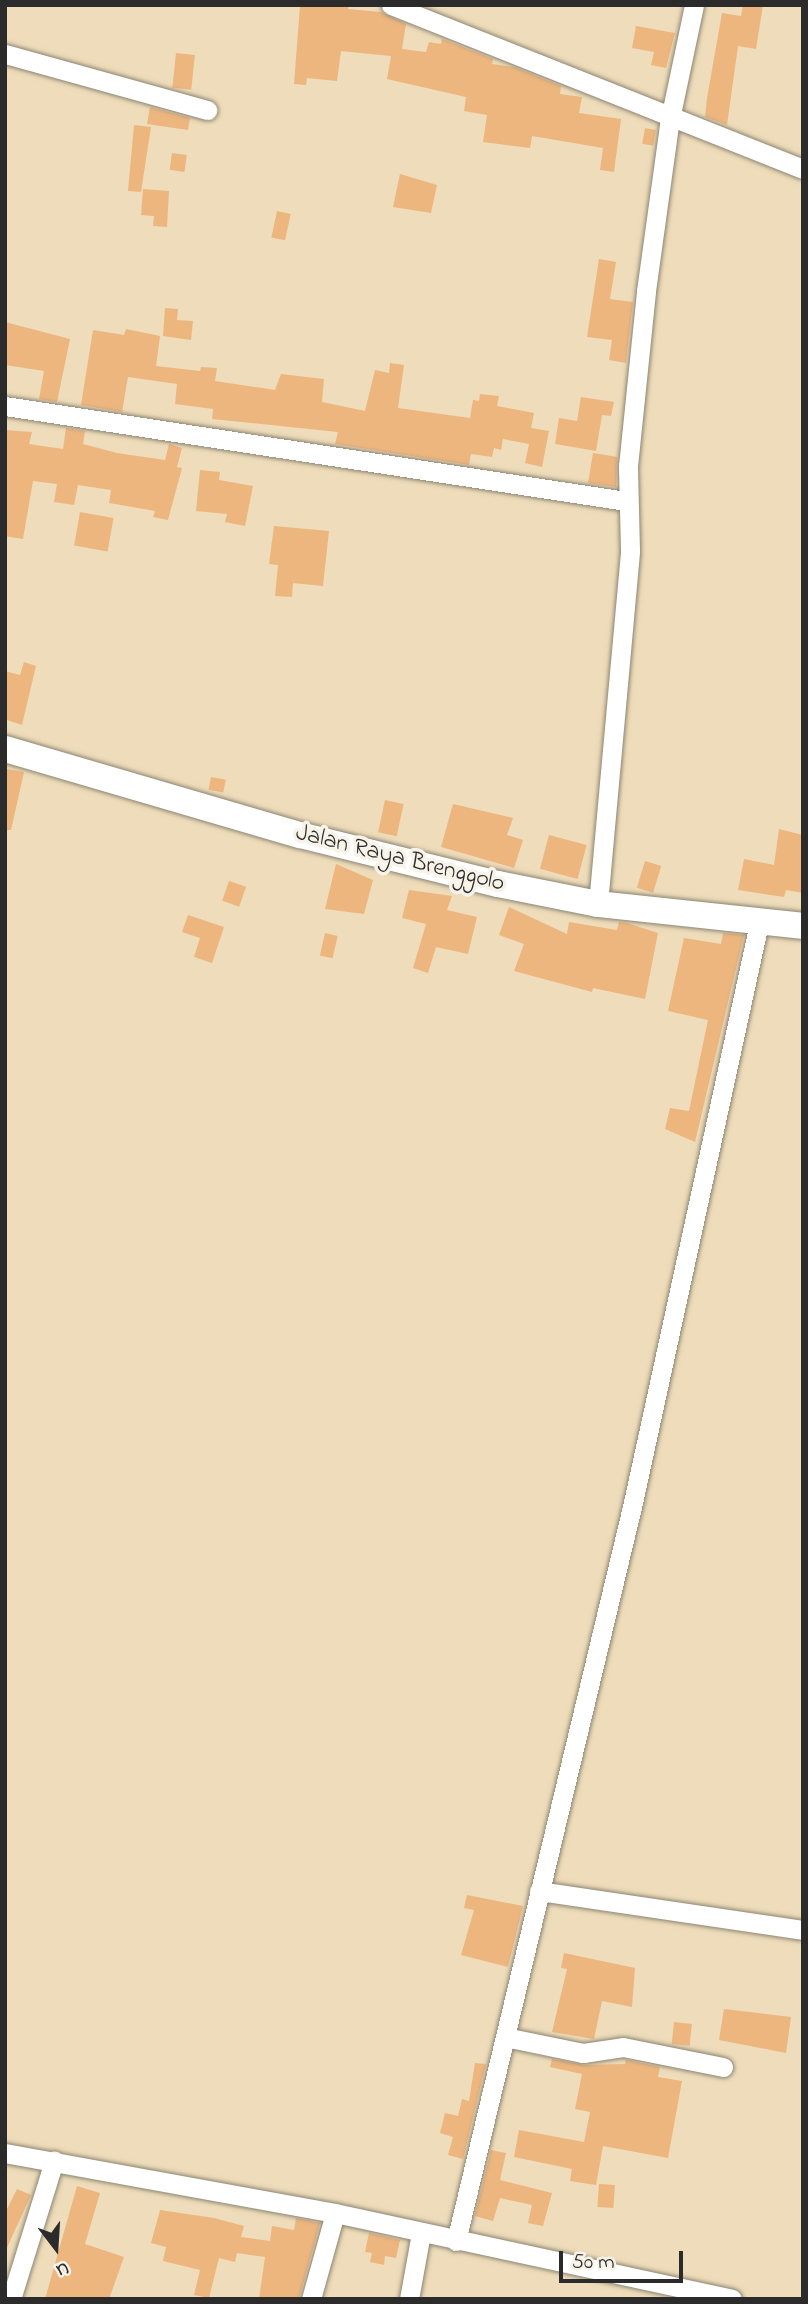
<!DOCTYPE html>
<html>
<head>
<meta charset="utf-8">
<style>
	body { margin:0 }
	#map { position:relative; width:808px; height:2304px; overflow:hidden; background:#eedcba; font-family:"Indie Flower",sans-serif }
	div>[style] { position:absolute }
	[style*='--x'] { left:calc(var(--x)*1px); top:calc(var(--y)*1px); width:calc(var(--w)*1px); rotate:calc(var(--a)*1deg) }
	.building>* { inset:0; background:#edb67f; transform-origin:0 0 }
	.roads { filter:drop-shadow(0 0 2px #8c8472) drop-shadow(0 0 2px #8c8472) }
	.street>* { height:19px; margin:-9.5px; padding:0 9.5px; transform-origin:9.5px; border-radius:9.5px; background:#fff }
	.secondary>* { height:26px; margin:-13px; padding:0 13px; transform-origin:13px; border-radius:13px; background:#fff }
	span { translate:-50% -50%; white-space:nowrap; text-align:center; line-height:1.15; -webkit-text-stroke:7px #f7f3e8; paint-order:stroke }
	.street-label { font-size:24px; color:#2b2b2b }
	.frame { position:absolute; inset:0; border:7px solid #2b2b2b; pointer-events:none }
	.north { position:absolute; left:21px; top:2213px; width:70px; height:70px; -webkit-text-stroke:5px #f7f3e8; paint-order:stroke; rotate:163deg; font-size:19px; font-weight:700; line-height:28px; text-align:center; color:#2b2b2b }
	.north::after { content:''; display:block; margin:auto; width:24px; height:32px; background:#2b2b2b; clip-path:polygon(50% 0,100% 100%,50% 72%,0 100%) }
	.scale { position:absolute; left:559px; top:2251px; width:124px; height:32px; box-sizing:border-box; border:4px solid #2b2b2b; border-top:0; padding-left:9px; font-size:21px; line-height:24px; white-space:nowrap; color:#2b2b2b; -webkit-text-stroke:5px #f7f3e8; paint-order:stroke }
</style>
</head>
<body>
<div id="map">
	<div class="building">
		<div style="clip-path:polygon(300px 5px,349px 5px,348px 9px,381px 12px,406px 24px,402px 49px,426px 52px,429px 42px,441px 44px,442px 39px,493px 59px,492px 64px,514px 67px,561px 86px,560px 94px,582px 97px,579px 113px,621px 119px,614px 172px,600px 170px,603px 148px,532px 136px,530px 148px,483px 142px,487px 115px,464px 111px,466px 97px,387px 79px,391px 56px,341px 51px,337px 81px,307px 78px,306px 85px,294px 84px)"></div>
		<div style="clip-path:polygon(743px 5px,763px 5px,756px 49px,738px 46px,727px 125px,705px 117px,707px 98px,722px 13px,741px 16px)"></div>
		<div style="clip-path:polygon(636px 26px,675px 33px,666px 68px,651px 65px,654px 52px,632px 48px)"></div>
		<div style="left:176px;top:53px;width:19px;height:35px;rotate:6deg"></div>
		<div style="clip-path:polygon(150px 107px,190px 118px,188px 130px,147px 124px)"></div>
		<div style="clip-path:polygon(134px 125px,151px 127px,141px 192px,128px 191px)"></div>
		<div style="left:645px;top:128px;width:11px;height:16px;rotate:10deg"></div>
		<div style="left:172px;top:153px;width:15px;height:17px;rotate:8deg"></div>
		<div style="clip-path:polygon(400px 174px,437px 185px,431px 213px,393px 207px)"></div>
		<div style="clip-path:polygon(143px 189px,169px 191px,167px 227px,153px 226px,154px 216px,141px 215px)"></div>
		<div style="left:277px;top:211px;width:14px;height:27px;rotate:12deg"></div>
		<div style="clip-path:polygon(599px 259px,616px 262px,610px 299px,633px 302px,626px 363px,609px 360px,612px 340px,587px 337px)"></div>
		<div style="clip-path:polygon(165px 308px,178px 309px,177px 320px,193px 321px,191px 340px,163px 336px)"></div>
		<div style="clip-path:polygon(5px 322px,70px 339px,57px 402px,39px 399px,44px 371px,5px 365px)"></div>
		<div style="clip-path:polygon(126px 329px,160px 336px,156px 366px,200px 371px,201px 367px,217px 368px,215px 381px,275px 390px,281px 374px,324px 379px,322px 402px,365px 411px,375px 370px,389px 373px,390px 363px,404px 365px,398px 408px,470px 418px,473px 400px,479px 401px,480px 394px,499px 396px,497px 406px,534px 413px,531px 428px,549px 431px,542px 467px,525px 463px,529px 444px,503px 439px,501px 450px,494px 448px,492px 457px,471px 454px,469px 465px,335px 444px,338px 432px,212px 419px,213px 409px,175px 404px,177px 384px,128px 377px,122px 412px,81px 405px,93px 330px,124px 335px)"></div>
		<div style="clip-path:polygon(581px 397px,614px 402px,611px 416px,602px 415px,596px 451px,555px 444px,559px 418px,577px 421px)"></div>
		<div style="clip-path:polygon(66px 428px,85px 431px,83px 444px,117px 453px,165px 460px,169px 444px,182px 448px,177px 467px,182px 468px,168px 520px,153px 517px,155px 511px,109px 503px,111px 490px,78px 485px,74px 505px,54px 502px,57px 484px,33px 481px,23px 539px,5px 536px,5px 430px,32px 432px,29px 444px,63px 449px)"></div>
		<div style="clip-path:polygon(593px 453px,617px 457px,616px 487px,588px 483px)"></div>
		<div style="clip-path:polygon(200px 470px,220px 472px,219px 480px,253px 486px,245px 526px,225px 522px,227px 514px,196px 511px)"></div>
		<div style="left:80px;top:512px;width:34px;height:34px;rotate:10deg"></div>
		<div style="clip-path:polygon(274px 526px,329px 531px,323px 586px,293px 583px,292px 597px,275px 596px,278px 565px,269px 564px)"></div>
		<div style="clip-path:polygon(24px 662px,36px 666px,22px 725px,7px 720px,5px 671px,20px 675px)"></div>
		<div style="clip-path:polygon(7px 769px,24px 772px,11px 830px,5px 830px)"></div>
		<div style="left:211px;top:777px;width:15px;height:13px;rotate:11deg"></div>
		<div style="left:385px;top:800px;width:19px;height:33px;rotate:12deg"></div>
		<div style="clip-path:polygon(453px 804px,513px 818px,507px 835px,523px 840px,514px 868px,441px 847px)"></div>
		<div style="clip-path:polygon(779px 829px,803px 835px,803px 893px,786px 890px,784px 897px,738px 890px,744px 859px,774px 865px)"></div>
		<div style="left:549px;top:835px;width:39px;height:35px;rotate:15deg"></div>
		<div style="left:645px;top:861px;width:17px;height:28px;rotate:17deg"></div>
		<div style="clip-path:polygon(336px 864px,373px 880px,364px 914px,325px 909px)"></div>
		<div style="left:229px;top:881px;width:18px;height:21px;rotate:19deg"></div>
		<div style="clip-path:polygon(409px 890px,452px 896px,447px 910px,477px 917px,468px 954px,436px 947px,428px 973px,413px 968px,426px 924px,402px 918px)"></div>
		<div style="clip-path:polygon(509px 907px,567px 934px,569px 922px,617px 930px,619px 922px,627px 923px,658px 933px,645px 999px,593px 988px,592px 992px,514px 971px,524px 944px,499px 935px)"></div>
		<div style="clip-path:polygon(188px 915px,224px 927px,212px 963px,194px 957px,200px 938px,182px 932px)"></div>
		<div style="left:325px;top:933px;width:13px;height:23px;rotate:13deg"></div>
		<div style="clip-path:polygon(723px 933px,744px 935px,695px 1142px,665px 1129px,670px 1108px,689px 1111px,708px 1020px,668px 1011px,684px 938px,721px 944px)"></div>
		<div style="clip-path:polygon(467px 1895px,523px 1906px,508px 1967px,461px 1955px,474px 1910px,464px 1908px)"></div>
		<div style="clip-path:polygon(564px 1953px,635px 1968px,632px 2007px,602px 2001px,594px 2039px,552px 2032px,567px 1969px,561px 1968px)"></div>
		<div style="clip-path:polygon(724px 2009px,791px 2017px,786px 2053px,719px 2040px)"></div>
		<div style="left:674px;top:2022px;width:18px;height:22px;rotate:6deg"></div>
		<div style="clip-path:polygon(552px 2059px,584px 2065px,625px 2064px,626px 2060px,660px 2067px,658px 2077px,682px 2081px,668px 2158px,603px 2146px,596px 2185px,570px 2181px,572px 2169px,514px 2157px,519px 2130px,584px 2142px,590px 2112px,575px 2109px,582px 2074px,550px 2067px)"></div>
		<div style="clip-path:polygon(475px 2063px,486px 2064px,463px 2159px,448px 2155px,453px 2137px,440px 2133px,445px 2113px,458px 2116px,462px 2099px,469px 2101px)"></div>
		<div style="clip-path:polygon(491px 2150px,506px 2153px,500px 2180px,552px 2193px,543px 2226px,528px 2223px,532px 2205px,500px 2198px,493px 2221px,475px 2216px)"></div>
		<div style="left:599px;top:2184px;width:16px;height:23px;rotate:4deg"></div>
		<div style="clip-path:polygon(77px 2186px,100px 2193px,85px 2244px,124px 2257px,109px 2299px,45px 2299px)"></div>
		<div style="clip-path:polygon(17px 2189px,31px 2195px,5px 2252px,5px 2213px)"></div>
		<div style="clip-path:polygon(160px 2210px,214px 2218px,244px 2226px,241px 2237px,270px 2241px,272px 2226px,294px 2230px,296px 2218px,320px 2223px,299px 2299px,259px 2299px,265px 2257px,237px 2253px,235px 2262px,219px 2258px,209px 2298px,194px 2295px,200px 2270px,163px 2261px,166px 2247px,151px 2243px)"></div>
		<div style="clip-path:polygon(369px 2233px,400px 2240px,396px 2258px,385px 2256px,384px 2265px,370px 2262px,372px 2253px,365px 2252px)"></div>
	</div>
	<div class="roads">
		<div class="street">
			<div style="--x:391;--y:5;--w:443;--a:21.7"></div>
			<div style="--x:5;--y:54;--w:210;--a:15.5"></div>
			<div style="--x:5;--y:406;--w:628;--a:8.7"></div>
			<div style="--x:598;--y:904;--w:355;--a:-84.8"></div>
			<div style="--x:630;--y:550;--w:84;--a:-91.4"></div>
			<div style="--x:628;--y:466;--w:176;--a:-84.1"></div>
			<div style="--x:646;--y:291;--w:174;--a:-82.1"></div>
			<div style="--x:670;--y:119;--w:116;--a:-78.1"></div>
			<div style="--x:539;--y:1891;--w:267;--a:8.4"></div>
			<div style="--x:505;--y:2037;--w:80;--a:11.6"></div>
			<div style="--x:583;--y:2053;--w:40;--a:-8.5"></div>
			<div style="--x:623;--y:2047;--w:102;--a:11.3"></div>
			<div style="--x:5;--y:2153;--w:335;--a:10.3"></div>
			<div style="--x:335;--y:2213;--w:406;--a:12.2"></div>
			<div style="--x:456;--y:2241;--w:755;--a:-76.52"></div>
			<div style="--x:632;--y:1507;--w:598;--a:-77.73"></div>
			<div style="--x:11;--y:2299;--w:145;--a:-72.7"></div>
			<div style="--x:311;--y:2299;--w:89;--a:-74.4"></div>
			<div style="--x:409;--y:2299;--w:67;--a:-79.7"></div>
		</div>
		<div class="secondary">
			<div style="--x:5;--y:749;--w:307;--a:16.3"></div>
			<div style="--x:300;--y:835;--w:204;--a:13.9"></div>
			<div style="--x:498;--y:884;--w:102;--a:11.3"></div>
			<div style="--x:598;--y:904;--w:206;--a:6.1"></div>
		</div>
	</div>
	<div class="street-label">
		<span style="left:400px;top:859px;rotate:14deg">Jalan Raya Brenggolo</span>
	</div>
	<div class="frame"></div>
	<div class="north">U</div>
	<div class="scale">50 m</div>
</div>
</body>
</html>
